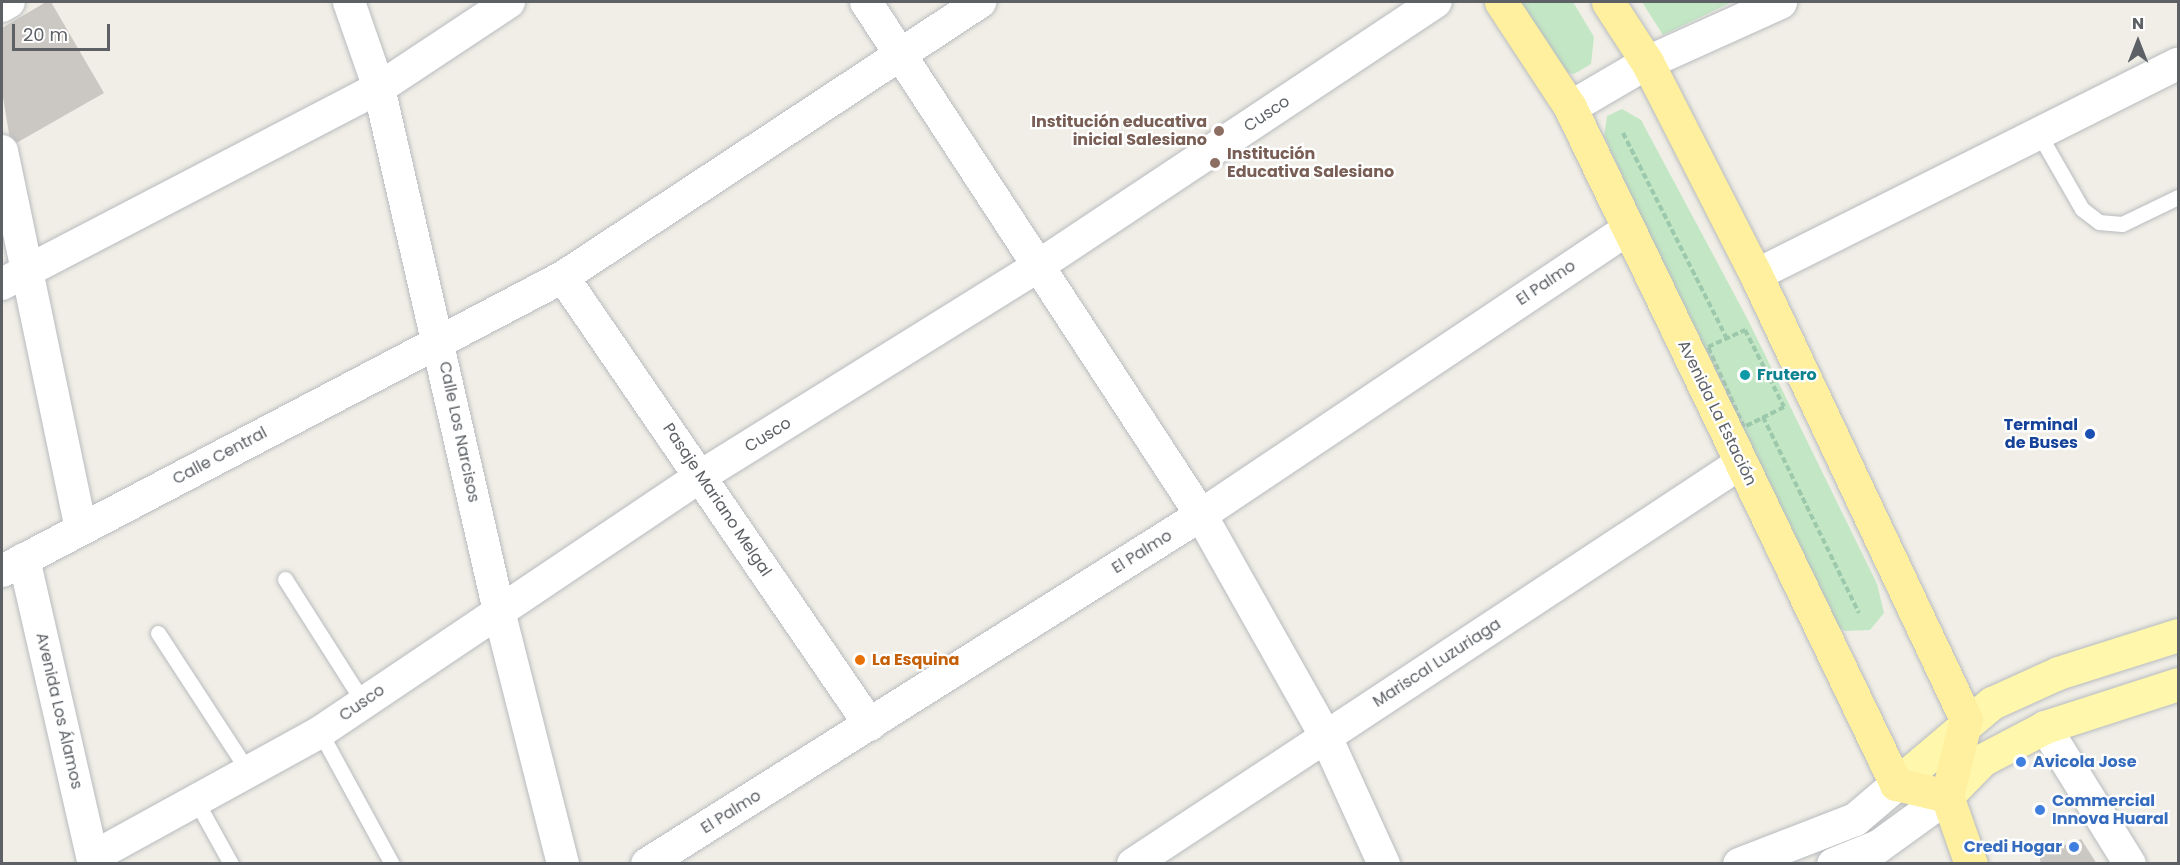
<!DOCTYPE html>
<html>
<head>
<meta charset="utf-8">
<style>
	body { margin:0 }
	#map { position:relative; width:2180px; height:865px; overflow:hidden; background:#f0eee6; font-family:Poppins,sans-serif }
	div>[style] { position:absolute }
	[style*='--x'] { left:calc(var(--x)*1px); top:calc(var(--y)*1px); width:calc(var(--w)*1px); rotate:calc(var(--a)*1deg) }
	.green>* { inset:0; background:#c3e7c5 }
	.building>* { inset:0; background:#cbc8c3 }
	.path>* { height:4px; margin-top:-2px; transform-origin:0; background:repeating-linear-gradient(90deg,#9cc8ac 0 6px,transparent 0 9px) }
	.roads { filter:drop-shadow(0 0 2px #b8bbbf) drop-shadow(0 0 2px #b8bbbf) }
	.service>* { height:15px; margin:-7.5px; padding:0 7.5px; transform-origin:7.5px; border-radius:7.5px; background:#fff }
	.minor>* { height:32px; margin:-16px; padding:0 16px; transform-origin:16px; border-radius:16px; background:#fff }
	.tertiary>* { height:33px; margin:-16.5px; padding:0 16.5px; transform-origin:16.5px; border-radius:16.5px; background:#fff }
	.primary>* { height:33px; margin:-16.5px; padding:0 16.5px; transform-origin:16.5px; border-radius:16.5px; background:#fff7ac }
	.trunk>* { height:33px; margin:-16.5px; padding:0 16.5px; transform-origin:16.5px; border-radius:16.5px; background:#fef09e }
	.dots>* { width:16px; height:16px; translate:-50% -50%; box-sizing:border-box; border:3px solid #fff; border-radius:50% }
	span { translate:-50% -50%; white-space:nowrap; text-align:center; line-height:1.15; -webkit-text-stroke:4.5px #fff; paint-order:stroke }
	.street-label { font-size:16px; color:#5d6166 }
	.education-label { font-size:16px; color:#785e54; font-weight:700 }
	.right { translate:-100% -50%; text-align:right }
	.left { translate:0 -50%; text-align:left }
	.culture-label { font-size:16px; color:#0d838f; font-weight:700 }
	.transit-label { font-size:16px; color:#164399; font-weight:700 }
	.food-label { font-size:16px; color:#c56008; font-weight:700 }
	.shop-label { font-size:16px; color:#366cbe; font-weight:700 }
	.frame { position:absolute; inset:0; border:3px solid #5d6166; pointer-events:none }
	.north { position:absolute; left:2108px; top:12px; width:60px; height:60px; -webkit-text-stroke:4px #fff; paint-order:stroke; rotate:0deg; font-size:16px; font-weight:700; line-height:24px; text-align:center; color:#5d6166 }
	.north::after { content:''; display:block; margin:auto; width:21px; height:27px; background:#5d6166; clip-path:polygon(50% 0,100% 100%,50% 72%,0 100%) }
	.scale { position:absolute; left:12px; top:24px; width:98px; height:27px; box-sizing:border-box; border:3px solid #5d6166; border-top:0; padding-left:8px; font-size:18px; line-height:21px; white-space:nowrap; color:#5d6166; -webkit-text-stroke:4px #fff; paint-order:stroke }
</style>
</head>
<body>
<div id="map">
	<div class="green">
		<div style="clip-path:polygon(1513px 2px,1573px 2px,1594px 37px,1591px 64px,1574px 74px,1552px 70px)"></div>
		<div style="clip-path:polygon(1642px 2px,1732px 2px,1663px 35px)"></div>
		<div style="clip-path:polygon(1622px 109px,1641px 120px,1747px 318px,1877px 584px,1884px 613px,1870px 630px,1845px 631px,1825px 618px,1604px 136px,1607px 116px)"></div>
	</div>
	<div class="building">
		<div style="clip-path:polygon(46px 2px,51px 2px,104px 93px,11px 146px,2px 91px,2px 28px)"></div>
		<div style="clip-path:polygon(2081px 839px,2097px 864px,2041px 864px,2039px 855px)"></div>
	</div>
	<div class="path">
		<div style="--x:1623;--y:133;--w:231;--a:63.2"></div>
		<div style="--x:1745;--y:330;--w:86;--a:63.1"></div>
		<div style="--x:1784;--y:407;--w:45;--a:153.4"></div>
		<div style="--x:1744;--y:427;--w:88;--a:-114.2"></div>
		<div style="--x:1708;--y:347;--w:41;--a:-24.7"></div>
		<div style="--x:1763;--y:417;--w:218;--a:63.9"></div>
	</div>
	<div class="roads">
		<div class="service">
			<div style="--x:2039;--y:134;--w:86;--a:60.2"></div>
			<div style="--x:2082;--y:209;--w:21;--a:37"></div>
			<div style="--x:2099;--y:222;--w:23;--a:5"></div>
			<div style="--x:2122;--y:224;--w:62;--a:-25.7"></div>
			<div style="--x:285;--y:579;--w:146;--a:57.6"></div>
			<div style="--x:158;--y:633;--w:165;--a:56.9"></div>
			<div style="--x:320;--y:732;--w:150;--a:61.4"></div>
			<div style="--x:195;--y:799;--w:74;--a:61"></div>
		</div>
		<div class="minor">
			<div style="--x:349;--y:2;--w:91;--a:70.8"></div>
			<div style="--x:379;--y:88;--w:537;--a:77.08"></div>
			<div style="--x:499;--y:611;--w:261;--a:75.8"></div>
			<div style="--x:866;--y:2;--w:613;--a:56.85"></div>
			<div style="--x:1201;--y:515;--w:255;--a:60.6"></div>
			<div style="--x:1326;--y:737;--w:140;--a:65.5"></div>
			<div style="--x:2;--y:6;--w:8;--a:-30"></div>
			<div style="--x:2;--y:151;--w:386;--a:78.2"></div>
			<div style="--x:1756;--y:275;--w:472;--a:-26.6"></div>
			<div style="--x:563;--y:277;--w:543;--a:55.58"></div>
			<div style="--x:2;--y:284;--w:425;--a:-27.5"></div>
			<div style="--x:379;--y:88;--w:156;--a:-33.5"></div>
			<div style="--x:24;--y:559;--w:313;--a:77.1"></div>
			<div style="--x:2;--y:571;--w:633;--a:-27.66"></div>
			<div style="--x:563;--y:277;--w:500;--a:-33.4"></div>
			<div style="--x:2045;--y:727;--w:161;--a:58.2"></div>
			<div style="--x:93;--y:857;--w:259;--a:-28.8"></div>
			<div style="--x:320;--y:732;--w:459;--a:-33.9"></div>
			<div style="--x:701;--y:476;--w:401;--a:-31.9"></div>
			<div style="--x:1041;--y:264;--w:474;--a:-33.6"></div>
			<div style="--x:647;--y:864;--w:655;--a:-32.21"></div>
			<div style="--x:1201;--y:515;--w:514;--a:-33.81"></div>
			<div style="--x:1133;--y:864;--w:728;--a:-33.41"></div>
		</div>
		<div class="tertiary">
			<div style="--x:1570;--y:107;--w:89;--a:-30.3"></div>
			<div style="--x:1647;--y:62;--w:146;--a:-24.3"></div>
			<div style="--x:1739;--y:864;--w:124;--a:-21.2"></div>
			<div style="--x:1855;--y:819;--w:54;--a:-40.5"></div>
			<div style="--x:1833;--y:864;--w:48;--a:-21.8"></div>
			<div style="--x:1878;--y:846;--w:85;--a:-35.9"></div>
		</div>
		<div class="primary">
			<div style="--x:1896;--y:784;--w:126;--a:-40.2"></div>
			<div style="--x:1992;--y:703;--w:72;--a:-24.4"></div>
			<div style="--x:2058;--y:673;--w:126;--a:-17.6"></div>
			<div style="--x:1947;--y:796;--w:50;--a:-45.8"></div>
			<div style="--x:1982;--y:760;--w:71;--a:-27.6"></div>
			<div style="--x:2045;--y:727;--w:140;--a:-17.9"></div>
		</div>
		<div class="trunk">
			<div style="--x:1501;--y:2;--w:126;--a:56.7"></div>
			<div style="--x:1570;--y:107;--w:751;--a:64.29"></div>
			<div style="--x:1896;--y:784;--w:52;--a:13.2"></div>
			<div style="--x:1608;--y:2;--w:72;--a:57"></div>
			<div style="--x:1647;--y:62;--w:239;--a:62.9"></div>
			<div style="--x:1756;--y:275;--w:491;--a:64.7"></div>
			<div style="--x:1966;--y:719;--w:79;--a:103.9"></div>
			<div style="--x:1947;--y:796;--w:72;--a:70.6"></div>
		</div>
	</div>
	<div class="dots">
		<div style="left:1219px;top:131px;background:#8d6e63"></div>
		<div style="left:1215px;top:163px;background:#8d6e63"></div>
		<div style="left:1745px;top:375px;background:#0f9aa8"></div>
		<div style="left:2090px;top:434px;background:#1a4fb4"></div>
		<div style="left:860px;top:660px;background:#e8710a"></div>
		<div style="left:2021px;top:762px;background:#3f7fe0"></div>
		<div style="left:2040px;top:810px;background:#3f7fe0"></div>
		<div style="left:2074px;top:847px;background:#3f7fe0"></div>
	</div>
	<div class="street-label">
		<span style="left:1267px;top:114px;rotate:-34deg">Cusco</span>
		<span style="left:1546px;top:283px;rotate:-34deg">El Palmo</span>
		<span style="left:1717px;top:413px;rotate:64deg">Avenida La Estación</span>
		<span style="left:459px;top:432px;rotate:78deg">Calle Los Narcisos</span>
		<span style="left:768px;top:435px;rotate:-32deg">Cusco</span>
		<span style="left:220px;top:456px;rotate:-28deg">Calle Central</span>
		<span style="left:717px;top:500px;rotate:56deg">Pasaje Mariano Melgal</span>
		<span style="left:1142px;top:552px;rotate:-32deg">El Palmo</span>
		<span style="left:1437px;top:663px;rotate:-33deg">Mariscal Luzuriaga</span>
		<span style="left:362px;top:703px;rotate:-35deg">Cusco</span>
		<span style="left:59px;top:711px;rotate:77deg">Avenida Los Álamos</span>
		<span style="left:731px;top:812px;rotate:-32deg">El Palmo</span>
	</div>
	<div class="education-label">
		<span class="right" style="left:1207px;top:131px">Institución educativa<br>inicial Salesiano</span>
		<span class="left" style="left:1227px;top:163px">Institución<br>Educativa Salesiano</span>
	</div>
	<div class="culture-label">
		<span class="left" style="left:1757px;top:375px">Frutero</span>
	</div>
	<div class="transit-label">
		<span class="right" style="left:2078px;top:434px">Terminal<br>de Buses</span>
	</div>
	<div class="food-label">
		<span class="left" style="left:872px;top:660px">La Esquina</span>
	</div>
	<div class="shop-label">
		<span class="left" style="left:2033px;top:762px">Avicola Jose</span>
		<span class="left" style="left:2052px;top:810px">Commercial<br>Innova Huaral</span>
		<span class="right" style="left:2062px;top:847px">Credi Hogar</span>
	</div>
	<div class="frame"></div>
	<div class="north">N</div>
	<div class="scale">20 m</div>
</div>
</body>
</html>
